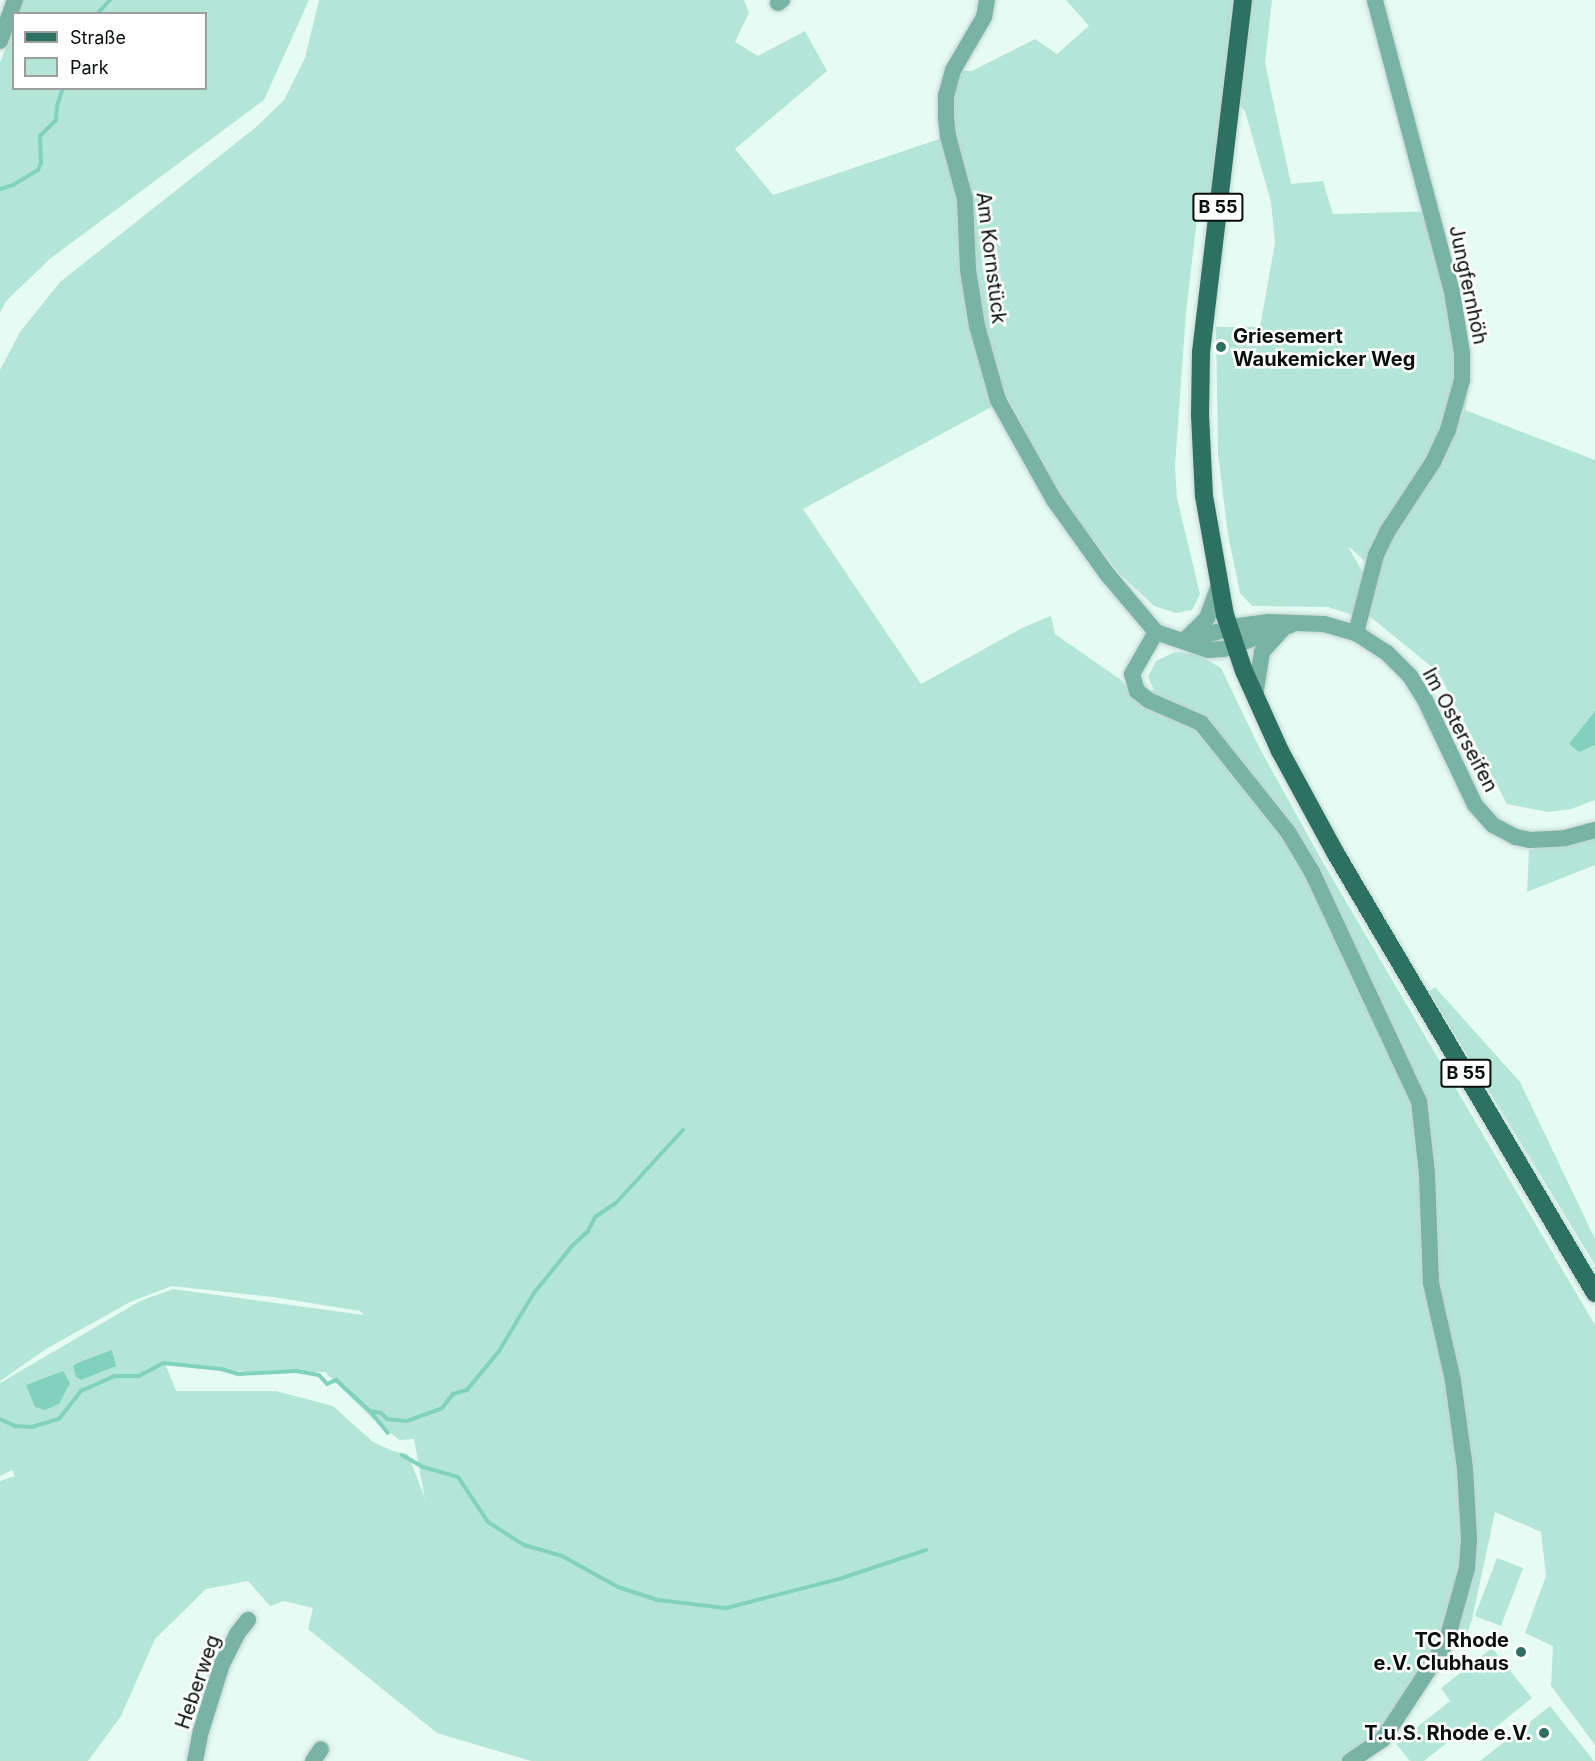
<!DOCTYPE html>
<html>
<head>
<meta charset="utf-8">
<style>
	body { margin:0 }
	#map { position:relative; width:1595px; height:1761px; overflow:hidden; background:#e7fbf5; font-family:Inter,sans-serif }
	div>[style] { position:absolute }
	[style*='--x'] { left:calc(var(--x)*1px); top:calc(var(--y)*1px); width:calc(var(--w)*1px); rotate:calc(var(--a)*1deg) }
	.green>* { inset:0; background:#b4e6d8; transform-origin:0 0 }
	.water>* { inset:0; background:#81d2bd }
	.stream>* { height:4px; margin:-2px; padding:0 2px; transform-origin:2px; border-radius:2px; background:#81d2bd }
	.roads { filter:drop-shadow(0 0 2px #c3d5d0) drop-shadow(0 0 2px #c3d5d0) }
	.minor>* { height:16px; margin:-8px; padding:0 8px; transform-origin:8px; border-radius:8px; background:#78b3a3 }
	.major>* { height:18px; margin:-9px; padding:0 9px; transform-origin:9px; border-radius:9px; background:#2c7161 }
	.dots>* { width:16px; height:16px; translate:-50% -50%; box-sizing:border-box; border:3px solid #fff; border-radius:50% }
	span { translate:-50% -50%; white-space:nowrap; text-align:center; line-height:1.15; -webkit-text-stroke:5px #fff; paint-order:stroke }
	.shield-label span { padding:2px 4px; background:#fff; border:2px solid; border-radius:4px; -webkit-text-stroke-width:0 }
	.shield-label { font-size:18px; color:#080e0c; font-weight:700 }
	.street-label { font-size:20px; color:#080e0c }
	.poi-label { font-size:20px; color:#080e0c; font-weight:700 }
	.left { translate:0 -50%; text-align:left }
	.right { translate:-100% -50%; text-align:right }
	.legend { position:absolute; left:12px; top:12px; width:195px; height:78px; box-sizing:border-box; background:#fff; border:2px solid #9c9f9e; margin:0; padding:8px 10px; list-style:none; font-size:18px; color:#080e0c }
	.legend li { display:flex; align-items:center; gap:12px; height:30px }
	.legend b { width:30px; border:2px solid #9c9f9e }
</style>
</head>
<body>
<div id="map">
	<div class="green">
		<div style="clip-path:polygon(24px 0,309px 0,264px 100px,51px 258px,6px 301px,0 313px,0 63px,13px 30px,14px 88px,206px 88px,206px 14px,19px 13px)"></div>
		<div style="clip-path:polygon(evenodd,319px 0,744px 0,749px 13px,735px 42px,758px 56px,805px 31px,827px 71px,735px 149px,773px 195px,948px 136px,953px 70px,972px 71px,1035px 39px,1057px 54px,1089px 26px,1066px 0,1272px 0,1265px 63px,1291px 184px,1323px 181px,1333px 214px,1437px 211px,1466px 325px,1469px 375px,1465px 410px,1595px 460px,1595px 800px,1571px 809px,1548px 812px,1507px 804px,1438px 672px,1368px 615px,1387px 543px,1450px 444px,1464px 410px,1452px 405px,1440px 435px,1367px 563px,1348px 546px,1365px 577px,1353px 615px,1328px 607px,1252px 606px,1240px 593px,1228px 535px,1218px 454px,1216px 327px,1260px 327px,1275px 243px,1271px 202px,1245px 111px,1233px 97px,1215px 228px,1199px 202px,1186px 313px,1175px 466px,1177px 498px,1200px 594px,1192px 610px,1176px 613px,1154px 606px,1119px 573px,1060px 497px,1008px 398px,803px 509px,921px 684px,1024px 627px,1051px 616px,1055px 634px,1121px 680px,1136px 698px,1154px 690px,1148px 677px,1156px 661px,1175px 652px,1197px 654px,1221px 668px,1258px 745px,1321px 859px,1595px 1325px,1595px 1745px,1551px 1686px,1553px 1646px,1525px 1633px,1546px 1576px,1541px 1532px,1495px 1512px,1472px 1620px,1461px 1650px,1439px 1641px,1380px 1735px,1345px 1761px,531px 1761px,437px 1733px,308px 1629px,313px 1608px,284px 1601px,270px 1606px,248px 1581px,206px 1589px,155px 1639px,121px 1716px,88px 1761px,0 1761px,0 1481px,15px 1476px,12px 1470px,0 1476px,0 1383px,140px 1301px,173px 1289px,364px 1315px,360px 1311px,273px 1297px,172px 1286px,130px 1302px,46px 1349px,0 1381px,0 370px,20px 332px,60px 282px,255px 128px,284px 100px,305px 58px,319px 0,165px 1363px,246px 1372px,325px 1372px,379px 1425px,400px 1440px,414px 1439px,425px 1499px,408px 1454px,393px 1451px,373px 1442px,333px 1406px,276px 1391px,176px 1391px,165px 1363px)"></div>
		<div style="clip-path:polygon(1595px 838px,1595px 865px,1527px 892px,1529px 850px)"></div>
		<div style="clip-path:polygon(1435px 987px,1520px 1082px,1595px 1239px,1595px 1265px,1429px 992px)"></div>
		<div style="left:1497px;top:1558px;width:28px;height:62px;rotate:21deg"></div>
		<div style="clip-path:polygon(1492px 1648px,1532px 1698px,1481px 1739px,1469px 1725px,1424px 1761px,1410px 1761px,1396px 1744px,1450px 1701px,1441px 1688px)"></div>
		<div style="clip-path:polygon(1550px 1706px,1594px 1761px,1480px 1761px)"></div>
	</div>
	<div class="water">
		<div style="clip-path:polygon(1595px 711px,1595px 745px,1579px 752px,1569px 744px)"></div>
		<div style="clip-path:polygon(112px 1350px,116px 1366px,81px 1380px,76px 1377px,73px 1366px,77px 1363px)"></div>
		<div style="clip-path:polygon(63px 1371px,70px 1383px,59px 1404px,45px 1410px,35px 1407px,26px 1385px)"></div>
	</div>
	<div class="stream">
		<div style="--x:97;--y:14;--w:19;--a:-47"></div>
		<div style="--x:0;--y:189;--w:14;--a:-17"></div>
		<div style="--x:13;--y:185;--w:29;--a:-31"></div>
		<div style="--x:38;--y:170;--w:8;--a:-67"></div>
		<div style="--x:41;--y:163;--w:27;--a:-92"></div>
		<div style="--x:40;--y:136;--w:23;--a:-45"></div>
		<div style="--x:56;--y:120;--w:14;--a:-86"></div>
		<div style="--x:57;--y:106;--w:19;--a:-72"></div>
		<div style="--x:370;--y:1411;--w:11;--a:10"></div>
		<div style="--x:381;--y:1413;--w:8;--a:45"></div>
		<div style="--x:387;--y:1419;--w:20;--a:6"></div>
		<div style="--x:407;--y:1421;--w:37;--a:-20"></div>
		<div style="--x:442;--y:1408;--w:18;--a:-52"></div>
		<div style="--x:453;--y:1394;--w:15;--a:-16"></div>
		<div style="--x:467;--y:1390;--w:50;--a:-50.6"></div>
		<div style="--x:499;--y:1351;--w:68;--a:-58.9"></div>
		<div style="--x:534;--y:1293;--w:60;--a:-51"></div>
		<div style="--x:572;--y:1246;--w:22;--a:-43"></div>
		<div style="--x:588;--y:1231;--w:16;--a:-63"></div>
		<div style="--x:595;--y:1217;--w:25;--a:-34"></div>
		<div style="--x:616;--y:1203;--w:99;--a:-47.5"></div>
		<div style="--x:0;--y:1419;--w:17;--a:25"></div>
		<div style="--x:15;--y:1426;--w:17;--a:3"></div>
		<div style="--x:32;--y:1427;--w:28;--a:-17"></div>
		<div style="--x:59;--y:1419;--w:36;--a:-52"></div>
		<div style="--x:81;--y:1391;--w:36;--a:-24"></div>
		<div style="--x:114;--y:1376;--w:25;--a:0"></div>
		<div style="--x:139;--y:1376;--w:27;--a:-28"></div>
		<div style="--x:163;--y:1363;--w:58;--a:5.9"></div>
		<div style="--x:221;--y:1369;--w:19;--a:16"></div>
		<div style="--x:239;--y:1374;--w:57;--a:-3"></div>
		<div style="--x:296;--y:1371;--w:23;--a:10"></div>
		<div style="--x:319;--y:1375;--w:12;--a:48"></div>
		<div style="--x:327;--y:1384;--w:10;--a:-24"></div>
		<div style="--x:336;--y:1380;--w:46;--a:42.4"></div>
		<div style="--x:370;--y:1411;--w:28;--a:51"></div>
		<div style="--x:402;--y:1455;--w:24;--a:30"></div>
		<div style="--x:423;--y:1467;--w:36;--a:16"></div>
		<div style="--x:458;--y:1477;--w:54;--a:56.3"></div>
		<div style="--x:488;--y:1522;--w:43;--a:32.6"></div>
		<div style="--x:524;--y:1545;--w:40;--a:16"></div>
		<div style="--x:562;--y:1556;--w:64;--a:29"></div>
		<div style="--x:618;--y:1587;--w:42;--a:18"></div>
		<div style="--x:658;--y:1600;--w:68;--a:6.7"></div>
		<div style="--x:726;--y:1608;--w:117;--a:-14.4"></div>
		<div style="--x:839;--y:1579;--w:92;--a:-18.4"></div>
	</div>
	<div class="roads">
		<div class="minor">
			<div style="--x:987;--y:0;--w:17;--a:100"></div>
			<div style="--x:984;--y:17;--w:61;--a:120.3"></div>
			<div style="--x:953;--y:70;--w:27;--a:105"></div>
			<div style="--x:946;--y:96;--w:22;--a:90"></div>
			<div style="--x:946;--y:118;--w:18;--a:84"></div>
			<div style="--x:948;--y:136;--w:65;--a:74.9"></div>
			<div style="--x:965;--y:199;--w:71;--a:87.6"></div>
			<div style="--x:968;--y:270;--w:57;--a:80.9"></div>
			<div style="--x:977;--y:326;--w:77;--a:74.2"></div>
			<div style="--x:998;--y:400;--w:115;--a:60.8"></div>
			<div style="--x:1054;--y:500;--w:91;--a:54.4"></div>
			<div style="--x:1107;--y:574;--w:76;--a:49.8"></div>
			<div style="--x:1156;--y:632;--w:55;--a:19.1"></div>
			<div style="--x:1208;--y:650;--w:16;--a:-4"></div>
			<div style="--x:1224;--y:649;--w:71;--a:-19.7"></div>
			<div style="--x:778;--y:3;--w:5;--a:-37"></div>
			<div style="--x:0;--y:41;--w:44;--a:-69.9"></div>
			<div style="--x:1156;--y:632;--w:48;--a:119.7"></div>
			<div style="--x:1132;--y:674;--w:18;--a:74"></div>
			<div style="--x:1137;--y:691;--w:14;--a:39"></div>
			<div style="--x:1148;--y:700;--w:58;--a:23.5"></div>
			<div style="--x:1201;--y:723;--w:139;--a:51.4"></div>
			<div style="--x:1288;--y:832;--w:47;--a:59"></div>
			<div style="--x:1312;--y:872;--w:253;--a:65"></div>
			<div style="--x:1419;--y:1101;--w:73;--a:83.7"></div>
			<div style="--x:1427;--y:1174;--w:109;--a:87.9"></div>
			<div style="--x:1431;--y:1283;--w:100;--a:77.3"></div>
			<div style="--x:1453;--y:1381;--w:89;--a:82.2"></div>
			<div style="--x:1465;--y:1469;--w:70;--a:86.7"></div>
			<div style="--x:1469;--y:1539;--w:29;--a:94"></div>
			<div style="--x:1467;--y:1568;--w:78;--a:105.6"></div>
			<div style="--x:1446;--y:1643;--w:115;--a:123.3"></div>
			<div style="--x:1383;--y:1739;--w:40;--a:146"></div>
			<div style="--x:1356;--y:633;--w:81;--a:-75.6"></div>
			<div style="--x:1376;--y:555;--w:25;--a:-64"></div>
			<div style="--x:1387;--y:532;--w:84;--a:-56.7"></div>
			<div style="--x:1433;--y:462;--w:35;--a:-65"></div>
			<div style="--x:1448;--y:430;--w:52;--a:-74.4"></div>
			<div style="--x:1462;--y:380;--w:27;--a:-90"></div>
			<div style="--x:1462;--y:353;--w:62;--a:-99.3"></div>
			<div style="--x:1452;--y:292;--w:302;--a:-104.8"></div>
			<div style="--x:1186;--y:639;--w:30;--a:-45"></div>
			<div style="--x:1207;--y:618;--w:33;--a:-70"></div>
			<div style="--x:1183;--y:641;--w:58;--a:-15"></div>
			<div style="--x:1239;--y:626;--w:30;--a:-8"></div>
			<div style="--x:1269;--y:622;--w:55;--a:2.1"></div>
			<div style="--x:1324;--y:624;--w:33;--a:16"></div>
			<div style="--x:1356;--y:633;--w:37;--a:33"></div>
			<div style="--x:1387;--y:653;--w:33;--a:45"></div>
			<div style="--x:1410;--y:676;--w:28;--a:58"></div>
			<div style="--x:1425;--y:700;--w:116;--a:64.5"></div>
			<div style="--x:1475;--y:805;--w:27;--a:48"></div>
			<div style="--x:1493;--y:825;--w:26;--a:28"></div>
			<div style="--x:1516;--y:837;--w:14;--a:12"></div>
			<div style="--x:1530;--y:840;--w:35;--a:-3"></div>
			<div style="--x:1565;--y:838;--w:31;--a:-15"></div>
			<div style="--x:1255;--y:696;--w:45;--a:-81"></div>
			<div style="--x:1262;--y:652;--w:30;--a:-48"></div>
			<div style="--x:195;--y:1761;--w:31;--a:-79"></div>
			<div style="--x:201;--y:1731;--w:70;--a:-72.6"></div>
			<div style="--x:222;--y:1664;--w:34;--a:-63"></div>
			<div style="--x:237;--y:1634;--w:18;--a:-52"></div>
			<div style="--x:313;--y:1761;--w:14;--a:-56"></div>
		</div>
		<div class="major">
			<div style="--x:1243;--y:0;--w:355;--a:96.8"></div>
			<div style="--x:1201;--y:353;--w:62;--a:90.9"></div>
			<div style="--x:1200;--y:415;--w:81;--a:87.2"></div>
			<div style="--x:1204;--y:496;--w:121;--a:80"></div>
			<div style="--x:1225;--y:615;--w:59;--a:71.3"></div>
			<div style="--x:1244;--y:671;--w:88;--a:65.8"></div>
			<div style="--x:1280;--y:751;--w:117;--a:61.5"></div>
			<div style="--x:1336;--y:854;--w:510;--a:59.46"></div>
		</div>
	</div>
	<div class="dots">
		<div style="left:1221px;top:347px;background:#2d6f60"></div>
		<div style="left:1521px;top:1652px;background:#2d6f60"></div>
		<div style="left:1544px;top:1733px;background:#2d6f60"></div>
	</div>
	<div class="shield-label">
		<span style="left:1218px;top:207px">B 55</span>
		<span style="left:1466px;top:1073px">B 55</span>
	</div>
	<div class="street-label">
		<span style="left:991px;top:258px;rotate:83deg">Am Kornstück</span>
		<span style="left:1468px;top:285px;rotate:78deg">Jungfernhöh</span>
		<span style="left:1460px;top:730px;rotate:62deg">Im Osterseifen</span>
		<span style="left:198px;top:1682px;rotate:-71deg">Heberweg</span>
	</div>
	<div class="poi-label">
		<span class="left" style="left:1233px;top:348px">Griesemert<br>Waukemicker Weg</span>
		<span class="right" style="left:1509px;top:1652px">TC Rhode<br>e.V. Clubhaus</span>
		<span class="right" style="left:1532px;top:1733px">T.u.S. Rhode e.V.</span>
	</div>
	<ul class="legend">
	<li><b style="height:8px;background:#2c7161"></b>Straße</li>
	<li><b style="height:16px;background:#b4e6d8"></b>Park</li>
	</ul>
</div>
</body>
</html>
